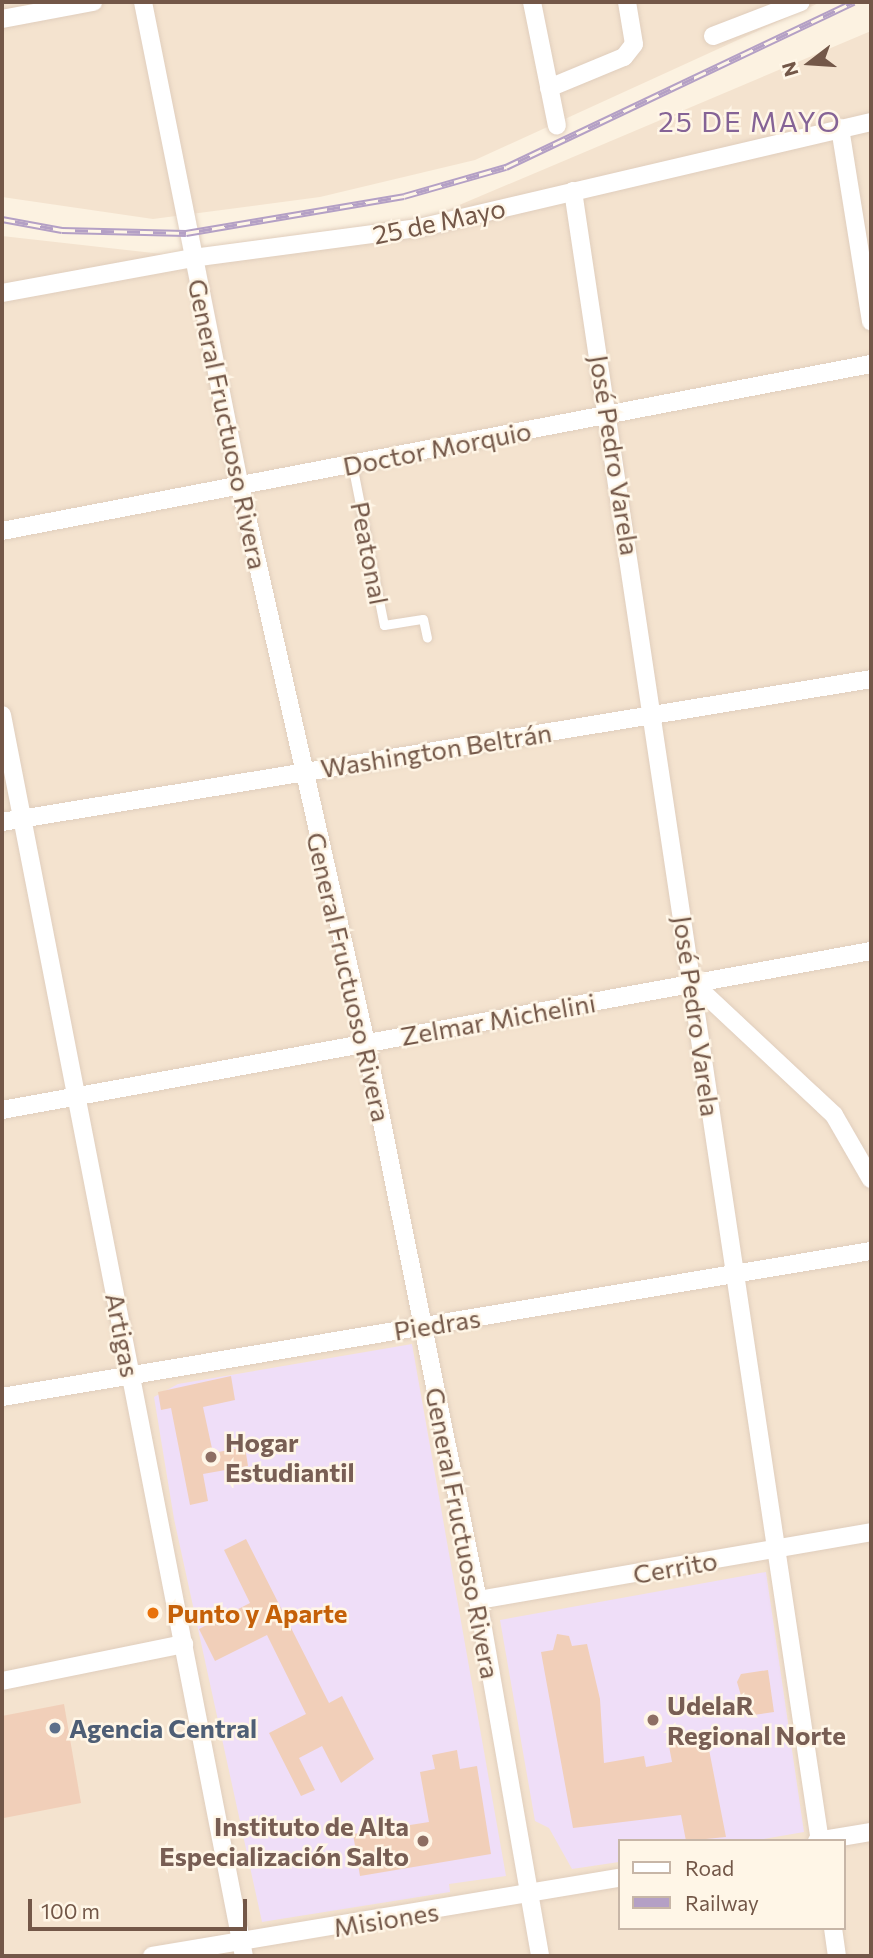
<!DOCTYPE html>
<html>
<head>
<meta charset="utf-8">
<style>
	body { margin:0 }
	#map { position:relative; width:873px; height:1958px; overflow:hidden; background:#fcf2e1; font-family:Commissioner,sans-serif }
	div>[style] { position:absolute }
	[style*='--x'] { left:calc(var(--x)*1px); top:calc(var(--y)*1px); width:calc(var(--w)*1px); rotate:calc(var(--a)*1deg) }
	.residential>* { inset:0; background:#f4e3cf }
	.education>* { inset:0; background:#efdef8 }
	.building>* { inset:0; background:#f1cfb9 }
	.roads { filter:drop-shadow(0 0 2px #e0cebd) drop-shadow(0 0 2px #e0cebd) }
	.service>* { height:9px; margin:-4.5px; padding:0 4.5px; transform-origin:4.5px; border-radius:4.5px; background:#fff }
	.minor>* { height:18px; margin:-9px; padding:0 9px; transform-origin:9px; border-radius:9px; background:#fff }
	.rail>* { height:7px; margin-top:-3.5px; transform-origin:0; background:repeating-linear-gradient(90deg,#fff6e7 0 13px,#b4a0c5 0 26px); box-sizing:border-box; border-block:2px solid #b4a0c5 }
	.dots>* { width:19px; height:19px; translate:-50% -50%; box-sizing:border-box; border:4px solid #fff6e7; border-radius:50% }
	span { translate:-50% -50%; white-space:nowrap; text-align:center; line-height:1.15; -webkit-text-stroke:5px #fff6e7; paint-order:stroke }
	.street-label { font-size:26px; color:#735748 }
	.education-label { font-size:26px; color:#785e54; font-weight:700 }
	.left { translate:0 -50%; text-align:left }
	.right { translate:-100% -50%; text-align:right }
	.food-label { font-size:26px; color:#c56008; font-weight:700 }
	.service-label { font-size:26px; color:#4e5e75; font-weight:700 }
	.neighbourhood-label { font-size:28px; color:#856396; letter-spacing:2px }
	.frame { position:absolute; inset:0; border:4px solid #735748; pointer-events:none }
	.legend { position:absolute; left:618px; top:1839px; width:228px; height:91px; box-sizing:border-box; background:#fff6e7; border:2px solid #c7b6a7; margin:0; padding:9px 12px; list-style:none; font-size:21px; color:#735748 }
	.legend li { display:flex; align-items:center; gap:14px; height:35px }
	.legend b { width:35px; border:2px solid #c7b6a7 }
	.north { position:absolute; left:775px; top:28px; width:70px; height:70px; -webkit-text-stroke:5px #fff6e7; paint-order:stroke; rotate:253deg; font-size:19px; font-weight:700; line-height:28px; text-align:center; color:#735748 }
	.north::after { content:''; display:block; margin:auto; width:24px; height:32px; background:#735748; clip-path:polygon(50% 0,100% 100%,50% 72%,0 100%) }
	.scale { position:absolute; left:28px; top:1899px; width:219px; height:32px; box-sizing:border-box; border:4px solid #735748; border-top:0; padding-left:9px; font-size:21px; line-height:24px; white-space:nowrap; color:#735748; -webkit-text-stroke:5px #fff6e7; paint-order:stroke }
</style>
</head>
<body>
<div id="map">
	<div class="residential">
		<div style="clip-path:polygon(2px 2px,821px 2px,475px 160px,320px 197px,153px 219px,2px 197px)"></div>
		<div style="clip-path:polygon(evenodd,871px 31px,871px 1956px,2px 1956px,2px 236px,171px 255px,431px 217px,871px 31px,619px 1841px,843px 1841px,843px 1928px,619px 1928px,619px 1841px)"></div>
	</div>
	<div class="education">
		<div style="clip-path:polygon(412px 1344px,506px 1876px,449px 1884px,450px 1892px,262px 1922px,174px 1519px,154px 1397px,178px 1384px)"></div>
		<div style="clip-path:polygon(766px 1572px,804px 1832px,751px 1841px,619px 1841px,619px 1862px,572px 1869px,549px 1828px,535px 1821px,500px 1620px)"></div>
	</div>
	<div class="building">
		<div style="clip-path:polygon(231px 1376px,235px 1400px,203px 1407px,213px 1453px,245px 1447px,248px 1466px,203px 1474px,208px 1501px,190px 1505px,171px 1408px,161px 1410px,158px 1392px)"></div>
		<div style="clip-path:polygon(246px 1539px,329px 1703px,342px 1696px,374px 1759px,341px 1783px,322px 1746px,299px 1758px,315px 1790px,301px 1796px,269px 1733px,306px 1714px,267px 1635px,215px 1661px,199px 1629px,250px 1603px,224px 1550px)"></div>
		<div style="clip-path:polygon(557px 1634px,569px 1636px,572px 1646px,587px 1644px,600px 1699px,604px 1763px,644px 1756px,646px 1767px,672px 1762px,668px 1741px,706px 1734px,726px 1837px,686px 1841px,681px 1815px,573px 1828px,541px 1652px,553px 1650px)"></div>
		<div style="clip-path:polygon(768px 1670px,774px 1712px,747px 1716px,737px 1682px,741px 1674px)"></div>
		<div style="clip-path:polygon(64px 1704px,81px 1803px,4px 1818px,2px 1716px)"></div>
		<div style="clip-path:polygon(457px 1750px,460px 1769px,477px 1766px,491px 1854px,360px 1876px,353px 1834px,429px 1822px,420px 1772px,435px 1769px,432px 1755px)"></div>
	</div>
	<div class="roads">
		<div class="service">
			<div style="--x:352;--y:464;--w:164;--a:78.8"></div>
			<div style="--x:384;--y:625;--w:39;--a:-9"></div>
			<div style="--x:423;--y:619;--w:19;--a:78"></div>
		</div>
		<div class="minor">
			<div style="--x:143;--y:2;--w:494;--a:78.7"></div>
			<div style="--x:240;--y:486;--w:571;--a:77.25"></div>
			<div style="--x:366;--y:1043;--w:568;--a:78.63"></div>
			<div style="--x:478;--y:1600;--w:361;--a:80.1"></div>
			<div style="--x:532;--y:2;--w:126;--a:78.6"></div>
			<div style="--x:2;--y:19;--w:93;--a:-10.6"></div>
			<div style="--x:713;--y:36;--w:94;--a:-21.1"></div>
			<div style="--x:549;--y:88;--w:81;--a:-22.5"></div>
			<div style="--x:624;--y:57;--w:16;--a:-52"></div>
			<div style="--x:634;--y:44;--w:43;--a:-99.5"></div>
			<div style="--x:840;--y:128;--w:196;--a:80.9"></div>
			<div style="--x:573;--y:191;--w:1668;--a:81.49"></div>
			<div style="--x:2;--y:293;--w:194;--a:-10.4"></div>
			<div style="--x:193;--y:258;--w:228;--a:-7.6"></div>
			<div style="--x:419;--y:228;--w:464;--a:-13.2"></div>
			<div style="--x:2;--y:531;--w:885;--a:-10.88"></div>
			<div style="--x:2;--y:715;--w:1264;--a:78.97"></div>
			<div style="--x:2;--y:822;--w:881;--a:-9.34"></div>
			<div style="--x:693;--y:983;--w:193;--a:43.1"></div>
			<div style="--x:834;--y:1115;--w:74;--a:60"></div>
			<div style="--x:2;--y:1110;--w:883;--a:-10.37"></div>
			<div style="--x:2;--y:1397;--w:881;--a:-9.54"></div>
			<div style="--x:478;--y:1600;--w:399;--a:-9.8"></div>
			<div style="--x:2;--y:1681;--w:186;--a:-11.5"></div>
			<div style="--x:817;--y:1841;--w:55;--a:-9.5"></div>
			<div style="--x:833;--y:1928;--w:28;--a:82"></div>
			<div style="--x:152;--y:1956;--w:473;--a:-9.5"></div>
		</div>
	</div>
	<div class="rail">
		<div style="--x:2;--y:219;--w:61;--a:10.4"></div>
		<div style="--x:62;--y:230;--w:124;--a:1.4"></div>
		<div style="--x:186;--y:233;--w:221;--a:-9.6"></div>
		<div style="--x:404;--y:196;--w:106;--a:-15.9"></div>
		<div style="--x:506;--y:167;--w:385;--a:-25.4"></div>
	</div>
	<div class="dots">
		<div style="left:211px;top:1457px;background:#8d6e63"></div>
		<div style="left:153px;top:1613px;background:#e8710a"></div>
		<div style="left:653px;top:1720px;background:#8d6e63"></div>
		<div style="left:55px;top:1728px;background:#5c6f8a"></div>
		<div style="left:423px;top:1841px;background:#8d6e63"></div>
	</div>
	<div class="street-label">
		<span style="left:439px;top:221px;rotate:-12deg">25 de Mayo</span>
		<span style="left:228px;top:424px;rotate:78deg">General Fructuoso Rivera</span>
		<span style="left:437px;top:448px;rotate:-11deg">Doctor Morquio</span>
		<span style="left:615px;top:455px;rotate:81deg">José Pedro Varela</span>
		<span style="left:370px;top:553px;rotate:79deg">Peatonal</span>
		<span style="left:436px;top:750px;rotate:-9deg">Washington Beltrán</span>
		<span style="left:349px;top:977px;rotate:77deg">General Fructuoso Rivera</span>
		<span style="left:697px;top:1016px;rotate:82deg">José Pedro Varela</span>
		<span style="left:498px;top:1019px;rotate:-10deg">Zelmar Michelini</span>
		<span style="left:437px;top:1324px;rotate:-9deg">Piedras</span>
		<span style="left:123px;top:1335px;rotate:79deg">Artigas</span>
		<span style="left:463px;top:1533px;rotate:79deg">General Fructuoso Rivera</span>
		<span style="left:675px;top:1567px;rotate:-10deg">Cerrito</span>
		<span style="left:386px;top:1919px;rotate:-9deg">Misiones</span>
	</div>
	<div class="education-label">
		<span class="left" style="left:225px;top:1457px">Hogar<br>Estudiantil</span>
		<span class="left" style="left:667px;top:1720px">UdelaR<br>Regional Norte</span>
		<span class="right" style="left:409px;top:1841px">Instituto de Alta<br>Especialización Salto</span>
	</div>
	<div class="food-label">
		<span class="left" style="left:167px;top:1613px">Punto y Aparte</span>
	</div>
	<div class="service-label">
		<span class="left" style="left:69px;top:1728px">Agencia Central</span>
	</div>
	<div class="neighbourhood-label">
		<span style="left:750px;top:121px">25 DE MAYO</span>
	</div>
	<div class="frame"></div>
	<ul class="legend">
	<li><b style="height:9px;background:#fff"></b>Road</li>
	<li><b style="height:9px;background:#b4a0c5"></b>Railway</li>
	</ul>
	<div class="north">N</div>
	<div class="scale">100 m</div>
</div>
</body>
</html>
